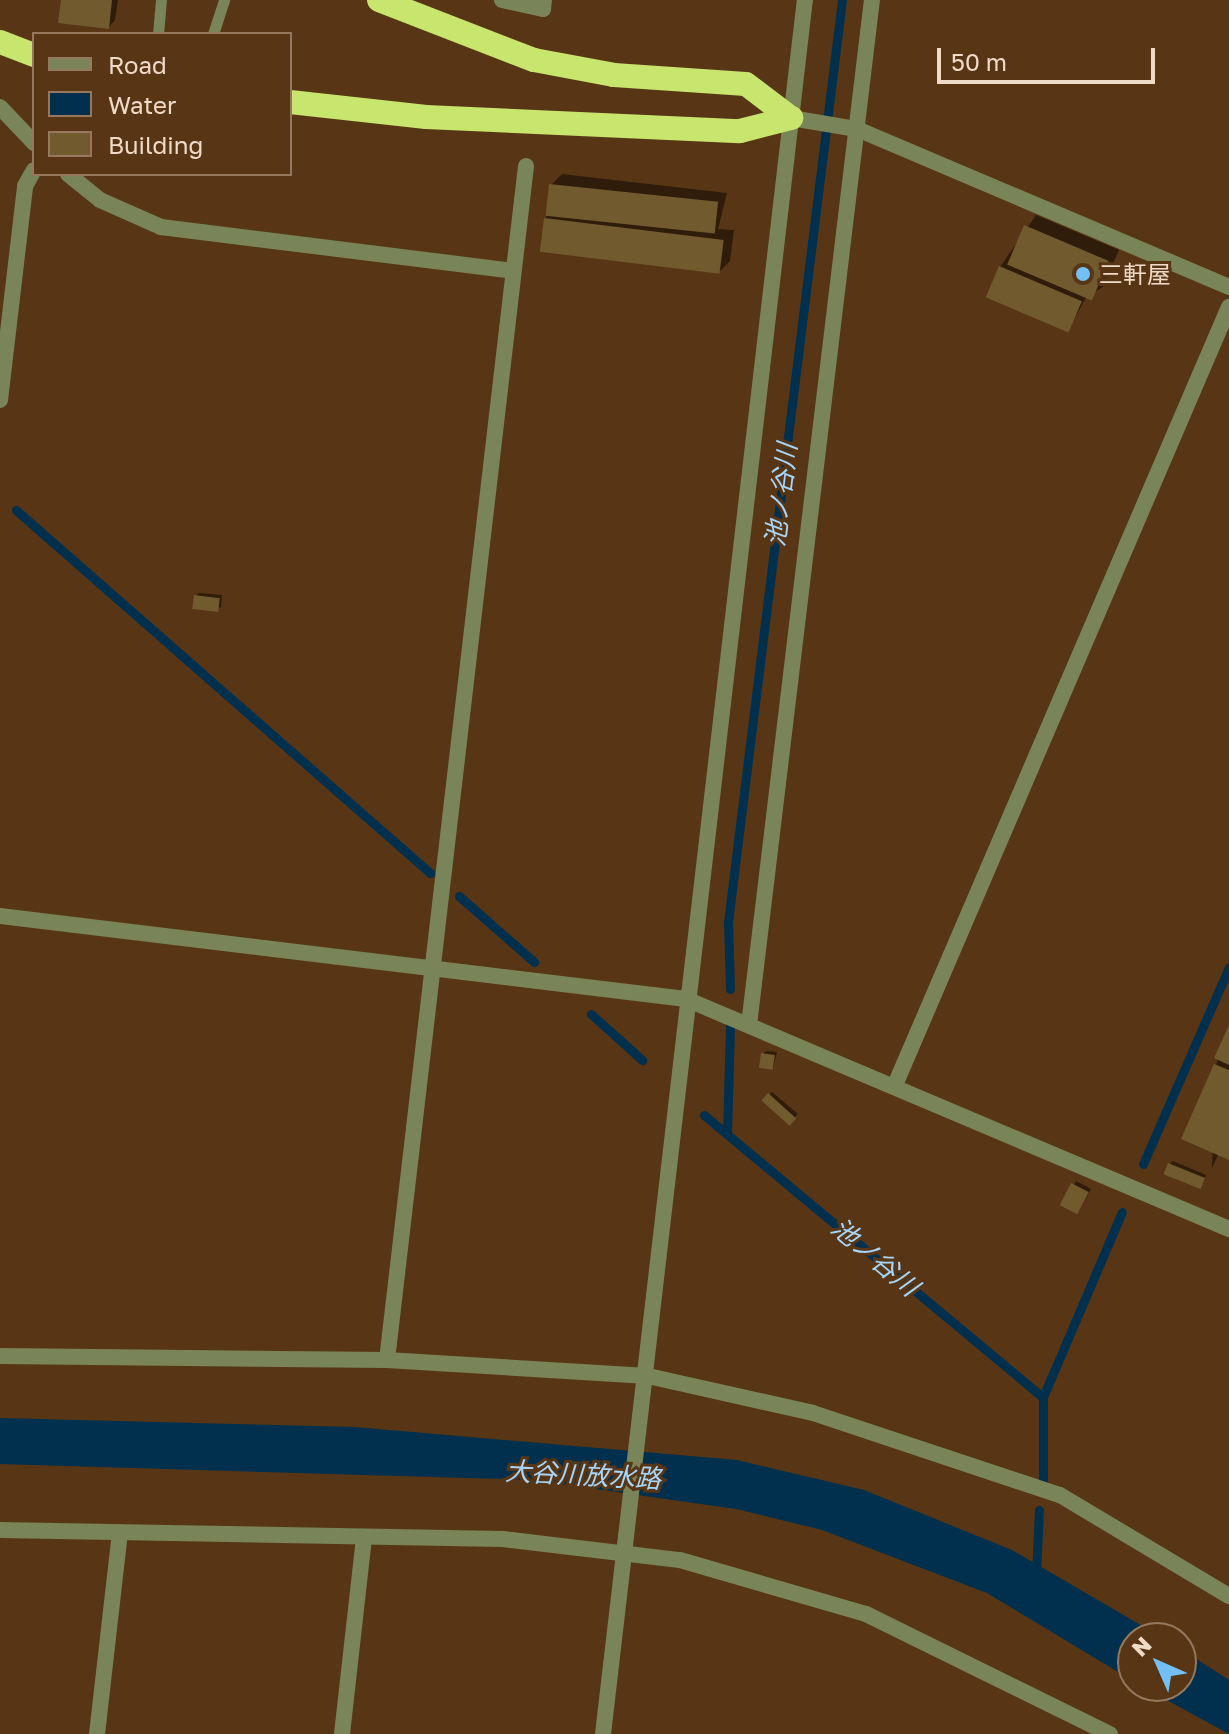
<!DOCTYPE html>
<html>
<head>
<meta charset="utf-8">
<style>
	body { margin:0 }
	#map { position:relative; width:1229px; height:1734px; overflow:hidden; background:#583615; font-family:"Golos Text","Noto Sans JP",sans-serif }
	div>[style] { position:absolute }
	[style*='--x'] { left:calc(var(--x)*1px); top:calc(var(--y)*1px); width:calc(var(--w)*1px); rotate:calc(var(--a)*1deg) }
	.water>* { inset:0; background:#00304d }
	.shadow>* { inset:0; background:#0007; transform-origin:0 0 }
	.stream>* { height:9px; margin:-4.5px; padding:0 4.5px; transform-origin:4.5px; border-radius:4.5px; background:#00304d }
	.building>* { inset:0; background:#725a2f; transform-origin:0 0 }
	.service>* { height:11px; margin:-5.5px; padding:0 5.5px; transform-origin:5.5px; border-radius:5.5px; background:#798558 }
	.minor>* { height:16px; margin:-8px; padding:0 8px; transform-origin:8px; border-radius:8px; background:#798558 }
	.tertiary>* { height:16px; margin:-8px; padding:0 8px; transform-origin:8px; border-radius:8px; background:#798558 }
	.motorway>* { height:24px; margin:-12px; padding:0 12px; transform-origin:12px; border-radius:12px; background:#c8e56e }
	.dots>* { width:22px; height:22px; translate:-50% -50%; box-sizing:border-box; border:4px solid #583615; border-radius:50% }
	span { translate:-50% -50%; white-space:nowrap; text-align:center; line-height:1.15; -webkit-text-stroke:6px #583615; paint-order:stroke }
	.poi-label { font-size:24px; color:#f0dac8 }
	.left { translate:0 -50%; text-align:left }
	.water-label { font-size:26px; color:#a6d6fb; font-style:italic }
	.legend { position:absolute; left:32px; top:32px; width:260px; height:144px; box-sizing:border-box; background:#583615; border:2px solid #95785d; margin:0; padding:10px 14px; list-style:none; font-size:24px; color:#f0dac8 }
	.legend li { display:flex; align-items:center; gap:16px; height:40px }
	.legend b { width:40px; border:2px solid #95785d }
	.north { position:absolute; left:1117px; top:1622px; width:80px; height:80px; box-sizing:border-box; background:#583615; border:2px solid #95785d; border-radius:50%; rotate:315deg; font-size:22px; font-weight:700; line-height:32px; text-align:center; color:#f0dac8 }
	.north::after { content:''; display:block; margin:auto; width:28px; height:36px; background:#74c0f6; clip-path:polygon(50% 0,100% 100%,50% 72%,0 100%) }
	.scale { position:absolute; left:937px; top:48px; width:218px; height:36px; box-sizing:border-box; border:4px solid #f0dac8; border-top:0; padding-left:10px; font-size:24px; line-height:28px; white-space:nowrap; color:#f0dac8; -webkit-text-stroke:6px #583615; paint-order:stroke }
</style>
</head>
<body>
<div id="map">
	<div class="water">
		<div style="clip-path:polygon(0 1418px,355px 1427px,737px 1460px,864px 1490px,1012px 1550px,1163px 1638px,1133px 1638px,1133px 1681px,987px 1593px,822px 1530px,736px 1509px,532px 1480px,0 1464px)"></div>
		<div style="clip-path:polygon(1181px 1649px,1229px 1680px,1229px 1734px,1141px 1686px,1181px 1686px)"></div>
	</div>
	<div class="shadow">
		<div style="clip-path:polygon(63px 0,118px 0,115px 20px,109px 27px)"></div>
		<div style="clip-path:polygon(562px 174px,727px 193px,718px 229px,734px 230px,730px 261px,719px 272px,546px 219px,551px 185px)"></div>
		<div style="clip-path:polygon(1036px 215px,1119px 250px,1103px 287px,1087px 296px,1068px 330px,1000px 267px)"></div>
		<div style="clip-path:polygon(199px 593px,222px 595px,221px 608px,196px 596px)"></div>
		<div style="clip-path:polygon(1229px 1030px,1229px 1158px,1219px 1153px,1212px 1168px,1216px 1065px)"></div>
		<div style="clip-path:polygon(766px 1051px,777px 1052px,773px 1068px,763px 1054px)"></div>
		<div style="clip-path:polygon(772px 1092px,798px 1114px,789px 1123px,764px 1100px)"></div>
		<div style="clip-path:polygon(1173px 1161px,1206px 1175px,1203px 1184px,1170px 1164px)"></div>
		<div style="left:1076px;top:1181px;width:17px;height:27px;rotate:28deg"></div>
	</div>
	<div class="stream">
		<div style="--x:16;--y:510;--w:551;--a:41.24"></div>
		<div style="--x:459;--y:896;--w:100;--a:41.3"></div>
		<div style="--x:730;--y:989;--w:67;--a:-91.7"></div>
		<div style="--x:728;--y:922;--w:929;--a:-82.95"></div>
		<div style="--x:591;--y:1014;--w:69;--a:42"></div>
		<div style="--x:704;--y:1115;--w:441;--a:39.8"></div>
		<div style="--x:727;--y:1134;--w:110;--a:-88.4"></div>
		<div style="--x:1143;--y:1164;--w:215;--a:-66.4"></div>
		<div style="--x:1043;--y:1481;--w:84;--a:-90"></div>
		<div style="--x:1043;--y:1397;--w:201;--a:-66.9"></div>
		<div style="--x:1036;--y:1575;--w:65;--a:-87.4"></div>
	</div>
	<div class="building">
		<div style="clip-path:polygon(61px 0,112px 0,109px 29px,58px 23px)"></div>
		<div style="left:549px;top:184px;width:170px;height:32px;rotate:6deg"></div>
		<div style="left:544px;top:218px;width:181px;height:34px;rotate:7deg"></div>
		<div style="left:1024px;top:225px;width:92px;height:43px;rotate:23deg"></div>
		<div style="left:999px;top:266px;width:90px;height:34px;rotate:23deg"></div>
		<div style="left:194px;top:595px;width:26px;height:14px;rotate:7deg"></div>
		<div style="clip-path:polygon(1229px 1025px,1229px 1065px,1214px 1058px)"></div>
		<div style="left:761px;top:1053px;width:14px;height:15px;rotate:8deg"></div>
		<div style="clip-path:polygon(1214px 1064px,1229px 1070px,1229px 1160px,1181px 1139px)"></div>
		<div style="left:768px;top:1093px;width:38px;height:10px;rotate:42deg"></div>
		<div style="left:1168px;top:1163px;width:40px;height:12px;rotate:22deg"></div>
		<div style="left:1071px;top:1183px;width:20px;height:25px;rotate:27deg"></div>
	</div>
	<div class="service">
		<div style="--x:158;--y:34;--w:34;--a:-85"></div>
		<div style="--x:213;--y:34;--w:36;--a:-72"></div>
	</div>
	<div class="minor">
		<div style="--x:502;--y:0;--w:42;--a:12.4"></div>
		<div style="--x:543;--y:9;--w:9;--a:-84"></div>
		<div style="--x:0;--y:107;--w:50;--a:46.6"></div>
		<div style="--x:68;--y:174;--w:41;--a:39.1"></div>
		<div style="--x:100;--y:200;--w:67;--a:23.9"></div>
		<div style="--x:161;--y:227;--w:355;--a:7.1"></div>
		<div style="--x:0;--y:400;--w:215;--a:-83.3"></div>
		<div style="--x:25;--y:186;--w:18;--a:-61"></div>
		<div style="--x:749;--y:1025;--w:1032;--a:-83.16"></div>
		<div style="--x:895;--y:1085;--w:847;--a:-66.77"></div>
		<div style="--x:0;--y:1356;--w:387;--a:0.6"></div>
		<div style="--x:387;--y:1360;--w:261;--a:3.5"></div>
		<div style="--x:648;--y:1376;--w:169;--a:12.6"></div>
		<div style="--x:813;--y:1413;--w:260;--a:18.4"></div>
		<div style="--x:1060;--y:1495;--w:197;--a:30.9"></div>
		<div style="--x:387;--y:1360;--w:1202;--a:-83.36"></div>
		<div style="--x:0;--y:1530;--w:503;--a:1.03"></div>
		<div style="--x:503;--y:1539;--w:178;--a:6.8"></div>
		<div style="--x:680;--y:1560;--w:194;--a:16.2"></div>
		<div style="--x:866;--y:1614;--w:272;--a:26.2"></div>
		<div style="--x:97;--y:1734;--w:203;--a:-83.5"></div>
		<div style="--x:342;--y:1734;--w:197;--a:-83.6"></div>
	</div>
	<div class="tertiary">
		<div style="--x:791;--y:118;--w:67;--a:9.5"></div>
		<div style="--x:857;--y:129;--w:404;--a:23"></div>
		<div style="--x:0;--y:916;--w:691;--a:6.9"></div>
		<div style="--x:686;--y:999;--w:590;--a:22.96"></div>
		<div style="--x:603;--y:1734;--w:1746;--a:-83.36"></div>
	</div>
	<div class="motorway">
		<div style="--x:379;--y:0;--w:166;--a:21.2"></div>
		<div style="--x:534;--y:60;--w:81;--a:10.6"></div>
		<div style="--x:614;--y:75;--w:132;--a:3.9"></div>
		<div style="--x:746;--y:84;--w:56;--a:37.1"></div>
		<div style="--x:0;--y:42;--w:36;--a:21"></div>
		<div style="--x:290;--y:102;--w:137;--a:6.3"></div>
		<div style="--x:426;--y:117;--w:314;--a:2.6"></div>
		<div style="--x:740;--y:131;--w:53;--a:-14.3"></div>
	</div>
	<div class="dots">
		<div style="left:1083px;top:274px;background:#74c0f6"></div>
	</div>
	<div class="poi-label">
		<span class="left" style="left:1099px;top:274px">三軒屋</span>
	</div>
	<div class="water-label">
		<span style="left:781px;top:495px;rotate:-83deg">池ノ谷川</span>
		<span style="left:875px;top:1257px;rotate:40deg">池ノ谷川</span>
		<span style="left:583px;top:1475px;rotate:3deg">大谷川放水路</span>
	</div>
	<ul class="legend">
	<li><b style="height:10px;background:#798558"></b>Road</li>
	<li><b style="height:22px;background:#00304d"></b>Water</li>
	<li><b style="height:22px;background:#725a2f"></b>Building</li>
	</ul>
	<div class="north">N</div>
	<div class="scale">50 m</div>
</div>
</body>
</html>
